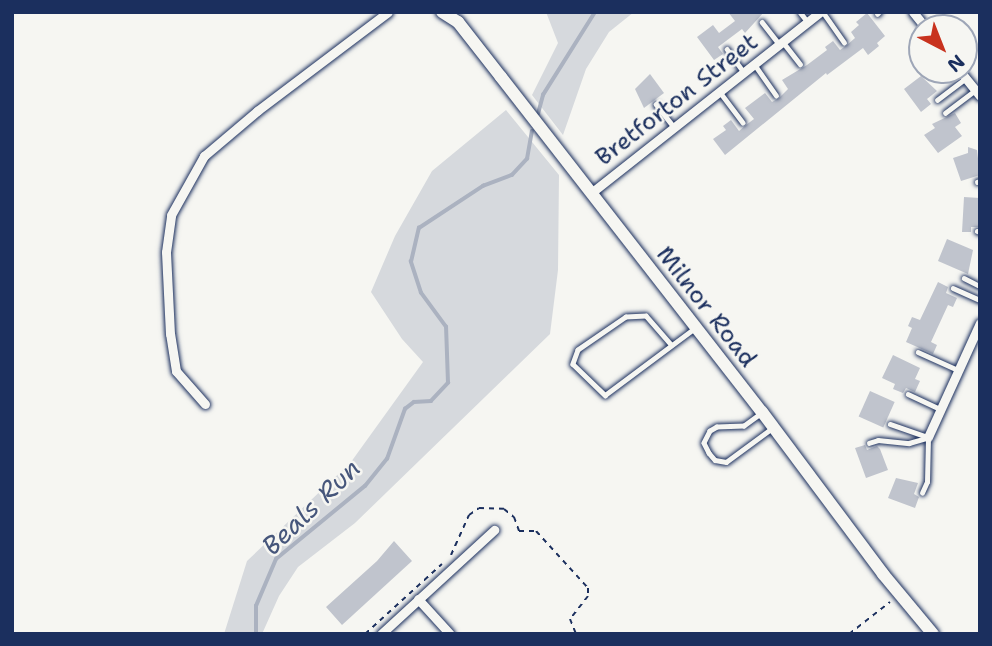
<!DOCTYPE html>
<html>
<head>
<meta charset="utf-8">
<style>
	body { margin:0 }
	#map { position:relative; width:992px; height:646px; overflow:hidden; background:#f6f6f2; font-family:"Shantell Sans",sans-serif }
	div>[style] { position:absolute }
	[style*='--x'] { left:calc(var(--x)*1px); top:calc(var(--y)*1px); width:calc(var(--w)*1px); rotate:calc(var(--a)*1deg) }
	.green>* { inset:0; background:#d6d9dd }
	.stream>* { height:3.5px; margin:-1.75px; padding:0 1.75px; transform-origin:1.75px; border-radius:1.75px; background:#abb2c0 }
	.building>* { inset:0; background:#c0c4cd; transform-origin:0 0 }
	.path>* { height:2px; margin-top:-1px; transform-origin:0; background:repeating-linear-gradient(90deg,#1b2f5e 0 5px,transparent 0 10px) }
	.roads { filter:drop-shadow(0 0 2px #1b2f5e) drop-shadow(0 0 2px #1b2f5e) }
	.service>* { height:4.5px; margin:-2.25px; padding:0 2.25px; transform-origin:2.25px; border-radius:2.25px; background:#f6f6f2 }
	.minor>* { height:9px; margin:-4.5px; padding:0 4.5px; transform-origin:4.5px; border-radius:4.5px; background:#f6f6f2 }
	.secondary>* { height:12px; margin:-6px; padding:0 6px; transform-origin:6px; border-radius:6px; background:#f6f6f2 }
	span { translate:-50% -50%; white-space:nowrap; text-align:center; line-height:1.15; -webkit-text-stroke:5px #f6f6f2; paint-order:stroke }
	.street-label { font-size:24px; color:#1b2f5e }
	.water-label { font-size:26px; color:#46567b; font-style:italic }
	.frame { position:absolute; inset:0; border:14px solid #1b2f5e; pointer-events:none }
	.north { position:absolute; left:908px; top:14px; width:70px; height:70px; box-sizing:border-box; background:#f6f6f2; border:2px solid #9ea6b7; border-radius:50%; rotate:138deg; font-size:19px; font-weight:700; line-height:28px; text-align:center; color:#1b2f5e }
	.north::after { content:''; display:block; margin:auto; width:24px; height:32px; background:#c8321e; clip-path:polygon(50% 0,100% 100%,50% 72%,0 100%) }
</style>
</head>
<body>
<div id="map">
	<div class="green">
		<div style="clip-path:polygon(546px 12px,634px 12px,609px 32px,586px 69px,563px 135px,532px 95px,558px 43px)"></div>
		<div style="clip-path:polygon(506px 110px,559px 175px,558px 270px,550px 334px,355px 523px,298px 567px,279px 596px,262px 634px,224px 634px,247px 561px,351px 462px,423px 362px,402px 339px,371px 292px,395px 236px,432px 171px)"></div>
	</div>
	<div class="stream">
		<div style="--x:538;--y:114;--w:20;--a:-75"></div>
		<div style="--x:543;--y:95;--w:98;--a:-57.9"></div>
		<div style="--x:256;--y:634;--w:28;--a:-90"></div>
		<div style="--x:256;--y:606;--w:51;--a:-66.9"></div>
		<div style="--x:276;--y:559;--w:115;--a:-39.4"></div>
		<div style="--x:365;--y:486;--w:35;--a:-51"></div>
		<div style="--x:387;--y:459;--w:53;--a:-70.2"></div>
		<div style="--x:405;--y:409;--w:11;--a:-38"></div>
		<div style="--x:414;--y:402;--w:17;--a:-3"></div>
		<div style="--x:431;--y:401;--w:25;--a:-47"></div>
		<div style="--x:448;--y:383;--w:56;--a:-92"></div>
		<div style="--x:446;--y:327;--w:42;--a:-126.3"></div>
		<div style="--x:421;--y:293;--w:33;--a:-108"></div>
		<div style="--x:411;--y:262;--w:35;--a:-77"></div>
		<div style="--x:419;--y:228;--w:77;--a:-33.3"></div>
		<div style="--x:483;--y:186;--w:31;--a:-21"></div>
		<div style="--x:512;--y:175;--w:22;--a:-47"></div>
		<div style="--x:527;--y:159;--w:28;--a:-80"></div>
	</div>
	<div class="building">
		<div style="clip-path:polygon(728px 12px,764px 12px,745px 33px,742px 29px,718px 47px,723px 54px,714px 60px,697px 37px,713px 25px,719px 33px,735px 21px)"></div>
		<div style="clip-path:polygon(867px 13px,885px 36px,877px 43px,879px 46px,868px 55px,863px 48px,827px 75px,826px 73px,725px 155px,713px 139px,726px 130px,723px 126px,731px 120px,739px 131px,746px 125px,754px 119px,745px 108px,765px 93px,772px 102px,779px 98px,788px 89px,782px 80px,807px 65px,827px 50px,825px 47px,833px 41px,840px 50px,847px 45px,855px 38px,851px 32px,859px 25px,856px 22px)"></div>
		<div style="clip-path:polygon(650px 74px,664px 93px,644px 108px,635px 89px)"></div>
		<div style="clip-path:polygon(921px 76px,937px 91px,927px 99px,931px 104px,921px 112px,904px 89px)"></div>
		<div style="clip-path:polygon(955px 113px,961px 123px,955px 127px,962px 136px,938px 153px,924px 135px,935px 128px,932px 124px)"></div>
		<div style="clip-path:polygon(968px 147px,977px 150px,980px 175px,961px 181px,953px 158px,968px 153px)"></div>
		<div style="clip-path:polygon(964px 197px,980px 198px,980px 227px,971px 227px,971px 232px,962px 232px)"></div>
		<div style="clip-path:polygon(947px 239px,973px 250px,968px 274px,938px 261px)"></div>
		<div style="clip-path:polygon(938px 282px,948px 287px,946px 293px,957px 298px,953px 307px,948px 305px,931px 342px,937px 345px,933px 354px,906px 342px,912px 328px,908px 326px,912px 317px,920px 320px)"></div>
		<div style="clip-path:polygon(893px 355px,920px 368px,915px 379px,920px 381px,915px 392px,906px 388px,903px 393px,893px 389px,895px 384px,882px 378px)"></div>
		<div style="left:870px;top:391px;width:27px;height:28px;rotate:24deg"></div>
		<div style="clip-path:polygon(865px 445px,867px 450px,877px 446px,880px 449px,888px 470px,866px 478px,855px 448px)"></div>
		<div style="clip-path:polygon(896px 478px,918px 483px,914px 494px,919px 497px,915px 508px,888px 498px)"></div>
		<div style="clip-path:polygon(394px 541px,412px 561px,342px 625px,326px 607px,377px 561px)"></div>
	</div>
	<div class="path">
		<div style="--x:451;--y:555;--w:44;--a:-65.8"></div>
		<div style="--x:469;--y:515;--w:12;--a:-35"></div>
		<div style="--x:479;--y:508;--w:25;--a:2"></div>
		<div style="--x:504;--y:509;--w:13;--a:39"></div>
		<div style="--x:514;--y:517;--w:15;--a:70"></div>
		<div style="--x:519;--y:531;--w:17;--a:0"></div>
		<div style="--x:536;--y:531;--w:77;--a:47.6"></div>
		<div style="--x:588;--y:588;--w:8;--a:90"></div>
		<div style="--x:588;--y:596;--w:29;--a:128"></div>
		<div style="--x:570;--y:619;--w:16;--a:68"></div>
		<div style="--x:365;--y:634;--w:104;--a:-42.3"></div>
		<div style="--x:849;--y:634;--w:52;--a:-38"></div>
	</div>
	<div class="roads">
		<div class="service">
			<div style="--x:800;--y:12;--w:11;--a:52"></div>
			<div style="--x:823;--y:12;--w:37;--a:55"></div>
			<div style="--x:877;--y:14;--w:3;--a:-45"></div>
			<div style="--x:762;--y:22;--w:28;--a:52"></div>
			<div style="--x:783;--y:42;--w:28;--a:52"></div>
			<div style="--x:727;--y:49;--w:27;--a:54"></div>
			<div style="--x:755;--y:65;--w:37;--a:55"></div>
			<div style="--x:720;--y:92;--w:38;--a:53"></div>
			<div style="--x:937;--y:100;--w:35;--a:-37"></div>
			<div style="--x:656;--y:104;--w:28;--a:52"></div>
			<div style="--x:945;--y:113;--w:38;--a:-37"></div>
			<div style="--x:977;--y:182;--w:3;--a:-18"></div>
			<div style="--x:977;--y:231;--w:3;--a:18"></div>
			<div style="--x:964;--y:278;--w:18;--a:27"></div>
			<div style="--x:953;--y:288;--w:30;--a:24"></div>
			<div style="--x:671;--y:345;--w:38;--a:-131"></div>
			<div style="--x:646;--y:316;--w:20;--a:177"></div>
			<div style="--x:626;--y:317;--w:58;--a:145.5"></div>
			<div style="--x:578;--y:350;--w:15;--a:110"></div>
			<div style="--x:573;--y:364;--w:45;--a:44.1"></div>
			<div style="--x:605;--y:395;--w:112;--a:-36.7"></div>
			<div style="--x:918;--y:352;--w:44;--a:24.2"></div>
			<div style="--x:908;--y:394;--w:35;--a:25"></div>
			<div style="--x:762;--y:413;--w:22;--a:144"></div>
			<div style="--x:744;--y:426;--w:27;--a:178"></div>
			<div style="--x:717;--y:427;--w:8;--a:150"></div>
			<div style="--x:710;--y:431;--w:13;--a:117"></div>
			<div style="--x:704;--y:443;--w:11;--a:63"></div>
			<div style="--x:709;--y:453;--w:9;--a:49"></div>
			<div style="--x:715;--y:460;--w:11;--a:10"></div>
			<div style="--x:726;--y:462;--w:56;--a:-36.3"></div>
			<div style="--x:890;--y:424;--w:39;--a:19"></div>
			<div style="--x:869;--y:443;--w:9;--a:-18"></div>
			<div style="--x:878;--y:440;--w:31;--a:6"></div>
			<div style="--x:909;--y:443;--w:19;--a:-16"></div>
			<div style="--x:922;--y:493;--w:12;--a:-66"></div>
			<div style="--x:927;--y:482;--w:44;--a:-88.7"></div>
		</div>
		<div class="minor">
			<div style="--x:913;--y:12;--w:21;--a:51"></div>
			<div style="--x:959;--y:70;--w:33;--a:51"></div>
			<div style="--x:591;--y:193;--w:292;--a:-38.3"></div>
			<div style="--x:205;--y:404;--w:44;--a:-131.3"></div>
			<div style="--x:176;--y:371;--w:37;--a:-99"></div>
			<div style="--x:170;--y:334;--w:82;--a:-92.8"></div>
			<div style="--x:166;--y:252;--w:37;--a:-82"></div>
			<div style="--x:171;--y:215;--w:68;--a:-60.8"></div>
			<div style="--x:204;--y:156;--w:70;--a:-40.3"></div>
			<div style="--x:257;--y:111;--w:164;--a:-37.1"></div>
			<div style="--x:928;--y:437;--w:125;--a:-65.5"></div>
			<div style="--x:418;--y:599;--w:47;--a:47.6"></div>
			<div style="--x:381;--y:634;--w:154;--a:-42.6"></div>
		</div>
		<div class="secondary">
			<div style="--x:442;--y:12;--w:19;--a:32"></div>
			<div style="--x:458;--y:22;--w:70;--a:52"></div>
			<div style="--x:501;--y:77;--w:425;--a:52.1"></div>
			<div style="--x:762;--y:412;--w:202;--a:53.2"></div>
			<div style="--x:883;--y:574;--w:78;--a:50.2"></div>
		</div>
	</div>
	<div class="street-label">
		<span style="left:677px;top:100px;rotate:-38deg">Bretforton Street</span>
		<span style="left:706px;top:307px;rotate:52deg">Milnor Road</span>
	</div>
	<div class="water-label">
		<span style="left:311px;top:507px;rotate:-44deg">Beals Run</span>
	</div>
	<div class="frame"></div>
	<div class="north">N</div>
</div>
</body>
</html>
